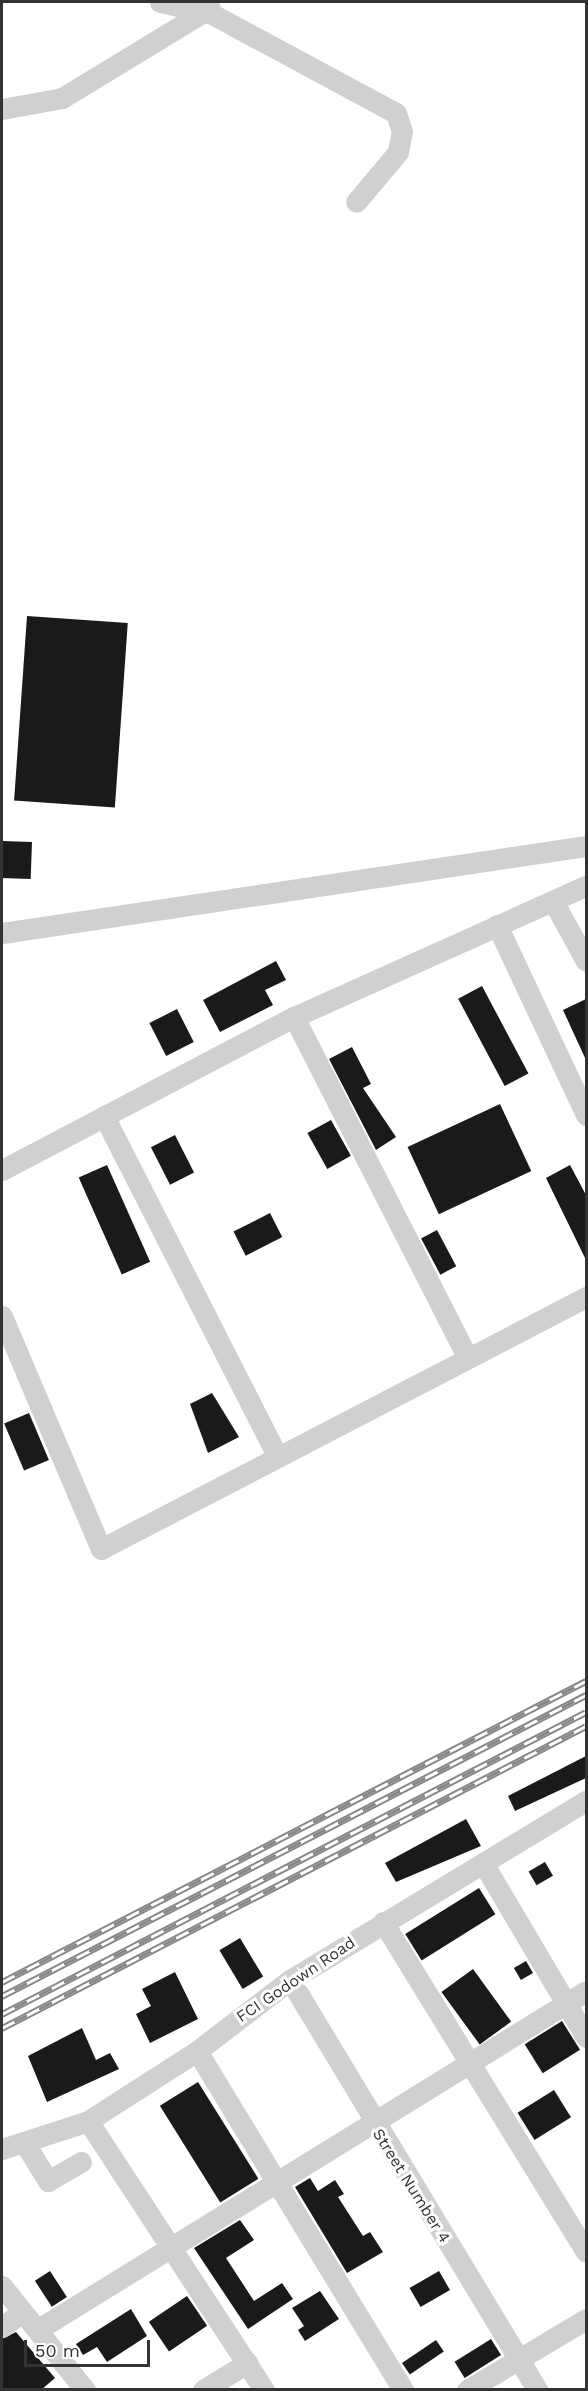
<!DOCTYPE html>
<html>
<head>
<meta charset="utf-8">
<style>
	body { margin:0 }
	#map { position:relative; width:588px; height:2391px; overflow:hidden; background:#fff; font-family:"Work Sans",sans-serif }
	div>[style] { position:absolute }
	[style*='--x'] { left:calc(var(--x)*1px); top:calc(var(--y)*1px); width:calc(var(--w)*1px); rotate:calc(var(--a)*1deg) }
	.building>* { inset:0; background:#1a1a1a; transform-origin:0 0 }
	.minor>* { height:21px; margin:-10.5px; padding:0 10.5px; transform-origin:10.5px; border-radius:10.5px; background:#d0d0d0 }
	.rail>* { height:7px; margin-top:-3.5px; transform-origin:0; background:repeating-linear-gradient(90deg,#fff 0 14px,#888 0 28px); box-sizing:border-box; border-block:2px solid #888 }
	span { translate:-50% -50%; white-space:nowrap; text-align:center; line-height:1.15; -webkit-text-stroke:6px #fff; paint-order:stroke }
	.street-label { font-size:16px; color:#333 }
	.frame { position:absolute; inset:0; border:3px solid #333; pointer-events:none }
	.scale { position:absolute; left:24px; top:2340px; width:126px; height:27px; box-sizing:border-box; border:3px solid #333; border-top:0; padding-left:8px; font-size:18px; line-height:21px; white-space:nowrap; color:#333; -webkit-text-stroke:4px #fff; paint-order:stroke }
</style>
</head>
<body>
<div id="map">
	<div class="building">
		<div style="left:27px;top:616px;width:101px;height:185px;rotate:4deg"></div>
		<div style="left:2px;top:841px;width:30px;height:37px;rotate:2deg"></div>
		<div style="clip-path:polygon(276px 961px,286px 980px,265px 990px,273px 1005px,220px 1032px,203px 1000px)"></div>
		<div style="left:482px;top:986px;width:99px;height:27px;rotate:62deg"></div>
		<div style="clip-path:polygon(586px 999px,586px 1060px,563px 1010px)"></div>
		<div style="left:177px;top:1009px;width:37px;height:31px;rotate:63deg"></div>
		<div style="clip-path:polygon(352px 1047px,371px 1084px,363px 1088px,396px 1137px,376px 1150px,329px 1059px)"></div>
		<div style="left:500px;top:1104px;width:74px;height:102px;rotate:65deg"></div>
		<div style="left:331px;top:1120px;width:41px;height:27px;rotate:61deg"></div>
		<div style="left:175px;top:1135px;width:42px;height:27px;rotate:63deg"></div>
		<div style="left:107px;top:1165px;width:106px;height:31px;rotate:66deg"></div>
		<div style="clip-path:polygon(570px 1165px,586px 1195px,586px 1260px,546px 1178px)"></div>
		<div style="left:270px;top:1213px;width:27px;height:41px;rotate:63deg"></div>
		<div style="left:437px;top:1230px;width:41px;height:18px;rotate:62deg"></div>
		<div style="clip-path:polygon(212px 1393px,239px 1437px,208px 1453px,190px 1404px)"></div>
		<div style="left:29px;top:1413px;width:51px;height:27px;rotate:67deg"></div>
		<div style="clip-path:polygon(586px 1756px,586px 1778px,515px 1811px,508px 1796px)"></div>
		<div style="clip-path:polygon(466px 1819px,481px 1846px,396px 1882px,385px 1863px)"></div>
		<div style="left:545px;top:1862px;width:16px;height:19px;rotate:60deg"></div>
		<div style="left:479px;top:1888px;width:31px;height:87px;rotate:58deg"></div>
		<div style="left:240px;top:1938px;width:45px;height:24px;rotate:59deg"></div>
		<div style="left:526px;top:1961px;width:14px;height:14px;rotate:60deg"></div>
		<div style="left:473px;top:1969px;width:65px;height:39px;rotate:54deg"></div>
		<div style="clip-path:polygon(175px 1972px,198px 2019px,150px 2043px,136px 2014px,151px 2006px,142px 1989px)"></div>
		<div style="left:562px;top:2021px;width:34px;height:44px;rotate:58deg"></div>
		<div style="clip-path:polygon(82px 2028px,96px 2060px,110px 2053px,119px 2069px,47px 2102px,28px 2056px)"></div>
		<div style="left:198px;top:2082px;width:114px;height:45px;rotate:58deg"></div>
		<div style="left:554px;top:2090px;width:32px;height:43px;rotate:58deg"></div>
		<div style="clip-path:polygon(310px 2178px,318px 2191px,335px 2180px,344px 2194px,338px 2197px,363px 2236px,370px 2232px,383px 2252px,347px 2273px,295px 2187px)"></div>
		<div style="clip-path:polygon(240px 2220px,254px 2240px,226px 2258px,254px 2301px,282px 2283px,293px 2299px,248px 2329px,194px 2248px)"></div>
		<div style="left:50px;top:2271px;width:31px;height:18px;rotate:57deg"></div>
		<div style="left:439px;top:2271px;width:22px;height:34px;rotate:60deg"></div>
		<div style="clip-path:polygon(320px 2291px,339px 2319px,305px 2341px,298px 2330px,304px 2326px,292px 2308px)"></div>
		<div style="left:187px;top:2296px;width:36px;height:46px;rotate:56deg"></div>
		<div style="clip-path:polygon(131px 2309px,147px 2336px,107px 2362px,97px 2347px,83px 2355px,76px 2344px)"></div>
		<div style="clip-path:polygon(16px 2332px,55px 2378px,41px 2390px,2px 2390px,2px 2339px)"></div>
		<div style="left:491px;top:2339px;width:19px;height:43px;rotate:58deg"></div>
		<div style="left:436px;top:2340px;width:14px;height:41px;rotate:56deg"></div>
	</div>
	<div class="minor">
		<div style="--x:160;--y:2;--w:51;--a:12.4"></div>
		<div style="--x:210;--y:13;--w:211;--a:28.3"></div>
		<div style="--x:396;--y:113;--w:19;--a:72"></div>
		<div style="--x:402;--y:131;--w:21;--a:101"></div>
		<div style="--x:398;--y:152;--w:65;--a:130"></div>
		<div style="--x:2;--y:109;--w:61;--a:-10.4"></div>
		<div style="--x:62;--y:98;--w:173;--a:-31.3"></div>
		<div style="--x:553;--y:901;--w:68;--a:61.2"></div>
		<div style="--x:497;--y:925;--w:210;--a:64.9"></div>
		<div style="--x:2;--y:933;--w:590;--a:-8.47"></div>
		<div style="--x:294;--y:1017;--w:379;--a:63"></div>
		<div style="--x:104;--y:1116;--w:381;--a:63"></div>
		<div style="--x:2;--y:1170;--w:330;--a:-27.7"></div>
		<div style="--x:294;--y:1017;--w:320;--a:-24.2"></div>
		<div style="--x:2;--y:1316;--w:253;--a:67"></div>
		<div style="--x:101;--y:1549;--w:547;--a:-27.46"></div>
		<div style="--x:483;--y:1863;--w:202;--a:59.4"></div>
		<div style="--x:383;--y:1922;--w:387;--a:58.4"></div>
		<div style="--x:290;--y:1980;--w:479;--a:58.9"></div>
		<div style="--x:197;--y:2051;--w:397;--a:58.7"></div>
		<div style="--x:88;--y:2121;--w:321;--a:56.8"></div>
		<div style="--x:24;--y:2142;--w:46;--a:58.4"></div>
		<div style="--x:48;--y:2181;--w:38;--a:-30"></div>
		<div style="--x:2;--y:2149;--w:90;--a:-18"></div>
		<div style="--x:88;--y:2121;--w:130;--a:-32.7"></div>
		<div style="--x:197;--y:2051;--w:117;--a:-37.4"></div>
		<div style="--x:290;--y:1980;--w:346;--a:-31.2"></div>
		<div style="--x:2;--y:2286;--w:133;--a:51.4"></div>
		<div style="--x:2;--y:2327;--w:25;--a:-37"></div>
		<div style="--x:37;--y:2330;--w:645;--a:-31.69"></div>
		<div style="--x:203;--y:2390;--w:52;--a:-31.5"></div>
		<div style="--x:467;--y:2390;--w:139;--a:-30.8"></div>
	</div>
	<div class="rail">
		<div style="--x:2;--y:1982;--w:657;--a:-27.27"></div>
		<div style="--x:2;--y:1996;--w:657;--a:-27.27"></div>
		<div style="--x:2;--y:2014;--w:657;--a:-27.34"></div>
		<div style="--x:2;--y:2028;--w:657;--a:-27.34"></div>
	</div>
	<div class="street-label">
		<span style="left:296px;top:1980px;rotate:-34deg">FCI Godown Road</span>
		<span style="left:411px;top:2186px;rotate:58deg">Street Number 4</span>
	</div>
	<div class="frame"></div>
	<div class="scale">50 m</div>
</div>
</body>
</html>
